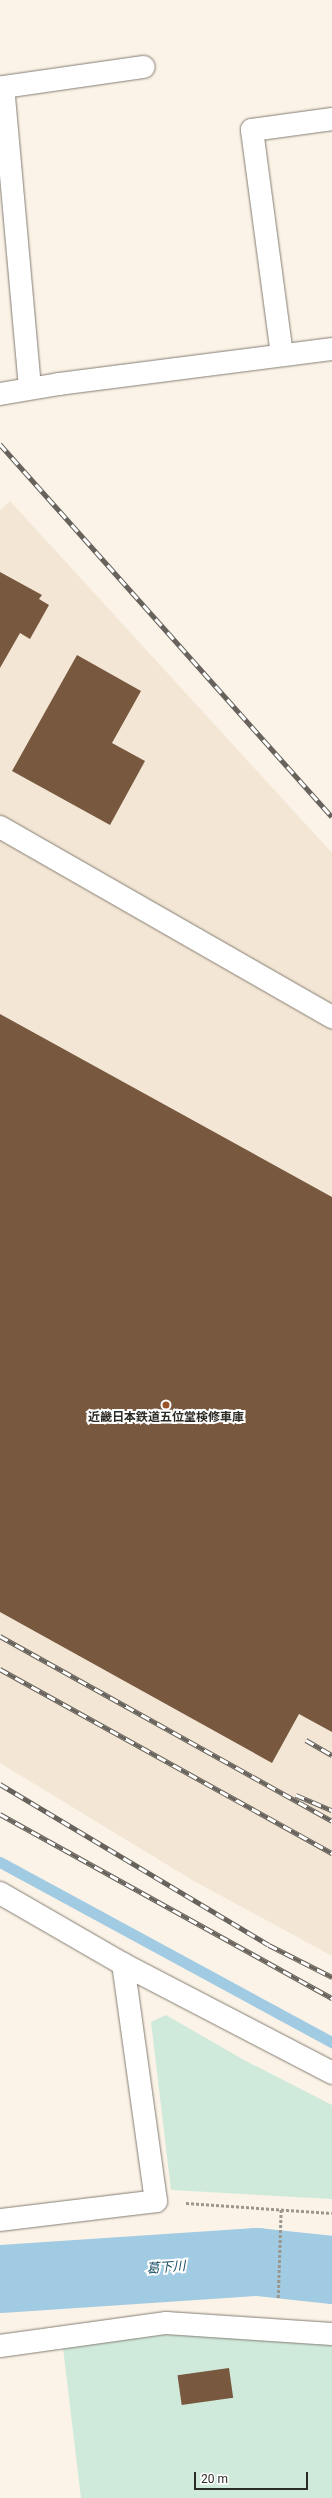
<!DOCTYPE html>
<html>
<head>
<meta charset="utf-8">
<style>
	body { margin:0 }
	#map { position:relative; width:332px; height:2498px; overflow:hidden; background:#fbf3e7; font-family:Roboto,"Noto Sans JP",sans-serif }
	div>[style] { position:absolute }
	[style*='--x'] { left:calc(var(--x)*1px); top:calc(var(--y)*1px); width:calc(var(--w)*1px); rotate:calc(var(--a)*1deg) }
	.built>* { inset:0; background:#f3e6d4 }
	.green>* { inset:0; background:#cfeadb }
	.stream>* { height:11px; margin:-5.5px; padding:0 5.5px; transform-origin:5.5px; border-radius:5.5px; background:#a1cbe2 }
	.river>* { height:68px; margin:-34px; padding:0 34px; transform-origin:34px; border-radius:34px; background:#a1cbe2 }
	.building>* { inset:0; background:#785940; transform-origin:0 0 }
	.path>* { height:2.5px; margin-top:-1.25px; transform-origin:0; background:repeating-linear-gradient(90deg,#9c978e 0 3px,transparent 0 5px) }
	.roads { filter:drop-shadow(0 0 1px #847d73) drop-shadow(0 0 1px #847d73) }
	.minor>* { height:22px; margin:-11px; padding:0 11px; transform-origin:11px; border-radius:11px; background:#fff }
	.rail>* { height:4.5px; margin-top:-2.25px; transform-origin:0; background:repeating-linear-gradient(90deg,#fff 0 9px,#67635c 0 18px); box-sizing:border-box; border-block:1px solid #67635c }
	.dots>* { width:11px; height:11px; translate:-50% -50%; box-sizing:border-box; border:2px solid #fff; border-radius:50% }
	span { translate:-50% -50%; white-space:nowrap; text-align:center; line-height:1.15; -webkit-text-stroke:4px #fff; paint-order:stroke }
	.poi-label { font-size:12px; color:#2c2a25; font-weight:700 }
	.water-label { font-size:13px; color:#184e66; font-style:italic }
	.scale { position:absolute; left:194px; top:2472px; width:114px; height:18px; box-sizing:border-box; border:2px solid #2c2a25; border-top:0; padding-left:5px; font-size:12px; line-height:14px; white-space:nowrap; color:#2c2a25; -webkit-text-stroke:3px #fff; paint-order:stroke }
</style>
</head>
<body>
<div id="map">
	<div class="built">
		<div style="clip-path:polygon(10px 501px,332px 853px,332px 1956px,194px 1881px,0 1763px,0 510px)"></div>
	</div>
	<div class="green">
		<div style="clip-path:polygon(166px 2015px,244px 2060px,332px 2105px,332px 2199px,171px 2190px,151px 2022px)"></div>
		<div style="clip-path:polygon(169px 2334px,332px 2343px,332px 2498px,81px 2498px,63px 2348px)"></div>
	</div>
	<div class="stream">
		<div style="--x:0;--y:1862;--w:378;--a:28.5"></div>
	</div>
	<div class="river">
		<div style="--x:0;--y:2279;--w:258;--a:-3.8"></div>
		<div style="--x:257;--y:2262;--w:75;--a:6.1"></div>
	</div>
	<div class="building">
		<div style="clip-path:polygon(0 572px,42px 595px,39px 599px,49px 605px,30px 639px,20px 633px,0 668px)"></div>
		<div style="clip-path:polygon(77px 655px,141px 691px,112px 743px,145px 761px,110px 825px,12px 771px)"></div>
		<div style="clip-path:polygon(0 1014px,332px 1197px,332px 1732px,299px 1714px,272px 1763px,0 1612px)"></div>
		<div style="left:229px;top:2368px;width:30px;height:52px;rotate:82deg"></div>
	</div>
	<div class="path">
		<div style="--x:186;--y:2203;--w:146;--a:3.9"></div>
		<div style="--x:278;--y:2298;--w:89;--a:-88.1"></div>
	</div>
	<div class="roads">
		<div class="minor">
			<div style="--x:282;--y:355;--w:227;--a:-97.6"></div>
			<div style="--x:252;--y:130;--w:81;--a:-7.8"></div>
			<div style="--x:30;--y:388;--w:302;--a:-95.1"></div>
			<div style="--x:3;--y:87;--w:142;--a:-8.1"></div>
			<div style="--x:0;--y:394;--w:60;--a:-9.6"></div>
			<div style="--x:59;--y:384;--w:275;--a:-7.3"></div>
			<div style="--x:0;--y:827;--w:383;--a:29.8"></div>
			<div style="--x:0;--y:1893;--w:142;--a:30"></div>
			<div style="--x:123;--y:1964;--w:236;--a:27.5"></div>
			<div style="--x:0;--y:2220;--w:157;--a:-6.9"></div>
			<div style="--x:156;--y:2201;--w:239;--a:-97.9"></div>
			<div style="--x:0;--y:2346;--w:168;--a:-7.9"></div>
			<div style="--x:166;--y:2323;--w:166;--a:3.8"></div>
		</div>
	</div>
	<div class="rail">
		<div style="--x:0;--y:444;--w:499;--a:48.3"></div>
		<div style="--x:0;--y:1636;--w:380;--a:29.1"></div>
		<div style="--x:0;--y:1669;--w:380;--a:29"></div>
		<div style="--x:306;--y:1740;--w:30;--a:30"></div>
		<div style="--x:0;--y:1784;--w:313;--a:30.9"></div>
		<div style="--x:269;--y:1945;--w:71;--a:26.9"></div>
		<div style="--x:296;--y:1795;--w:39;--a:23"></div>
		<div style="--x:0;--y:1814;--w:380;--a:29"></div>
	</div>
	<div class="dots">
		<div style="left:166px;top:1405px;background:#995428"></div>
	</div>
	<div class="poi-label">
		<span style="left:166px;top:1418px">近畿日本鉄道五位堂検修車庫</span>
	</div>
	<div class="water-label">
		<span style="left:166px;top:2268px;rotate:-4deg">葛下川</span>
	</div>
	<div class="scale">20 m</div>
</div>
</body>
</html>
